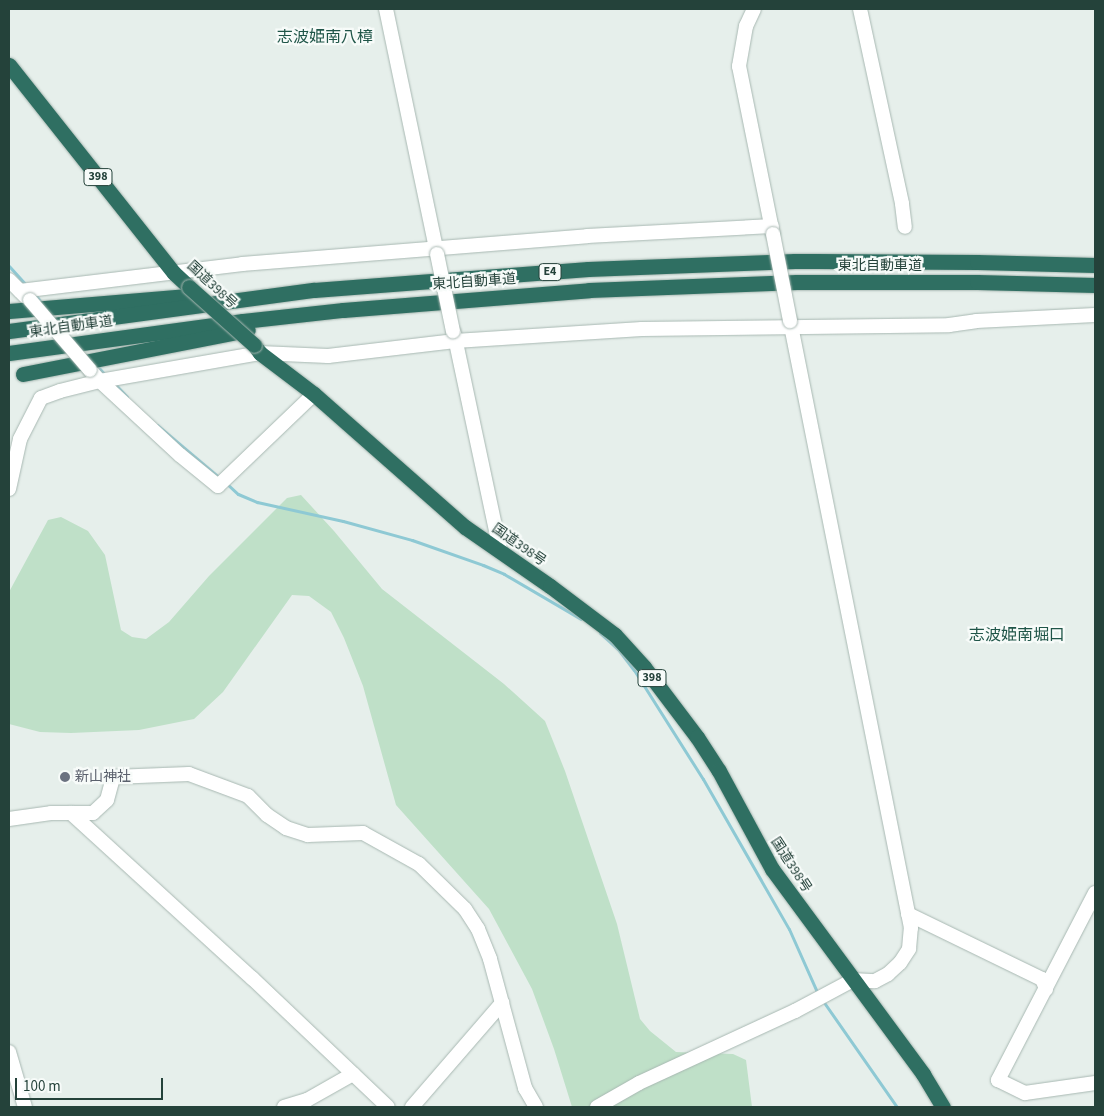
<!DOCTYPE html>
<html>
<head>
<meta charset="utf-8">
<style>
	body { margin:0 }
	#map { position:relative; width:1104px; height:1116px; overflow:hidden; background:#e6efeb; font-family:"Source Sans 3","Noto Sans JP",sans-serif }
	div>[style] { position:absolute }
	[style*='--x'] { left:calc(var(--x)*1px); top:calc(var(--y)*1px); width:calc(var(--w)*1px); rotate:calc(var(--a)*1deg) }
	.green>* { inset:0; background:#bfe0c8 }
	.stream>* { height:3px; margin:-1.5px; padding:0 1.5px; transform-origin:1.5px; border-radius:1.5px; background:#8ec9d4 }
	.roads { filter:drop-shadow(0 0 1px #a8b8b2) drop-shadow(0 0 1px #a8b8b2) }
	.minor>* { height:14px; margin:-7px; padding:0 7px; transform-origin:7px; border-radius:7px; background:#fff }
	.highway>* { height:15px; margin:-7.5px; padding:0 7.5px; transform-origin:7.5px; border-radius:7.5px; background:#2f6f62 }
	.bridges { filter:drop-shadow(0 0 1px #a8b8b2) drop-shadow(0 0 1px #a8b8b2) }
	.minor-bridge>* { height:14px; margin:-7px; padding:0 7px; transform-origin:7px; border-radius:7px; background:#fff }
	.highway-bridge>* { height:15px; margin:-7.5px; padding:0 7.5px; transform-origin:7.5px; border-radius:7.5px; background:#2f6f62 }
	.dots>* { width:14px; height:14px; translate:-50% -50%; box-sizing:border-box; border:2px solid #f7fbf9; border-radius:50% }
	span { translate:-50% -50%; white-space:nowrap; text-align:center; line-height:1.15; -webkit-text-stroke:4.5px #f7fbf9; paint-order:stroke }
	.shield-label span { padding:1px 4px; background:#f7fbf9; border:1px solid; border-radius:4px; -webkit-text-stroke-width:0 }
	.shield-label { font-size:12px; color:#24423a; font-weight:700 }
	.street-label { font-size:14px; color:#24423a }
	.worship-label { font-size:14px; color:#5b616d }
	.left { translate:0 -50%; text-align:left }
	.quarter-label { font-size:16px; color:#1f5548 }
	.frame { position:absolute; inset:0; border:10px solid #24423a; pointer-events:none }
	.scale { position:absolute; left:15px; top:1078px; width:148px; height:22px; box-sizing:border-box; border:2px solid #24423a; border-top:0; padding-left:6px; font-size:15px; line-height:18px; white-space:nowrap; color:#24423a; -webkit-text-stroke:4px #f7fbf9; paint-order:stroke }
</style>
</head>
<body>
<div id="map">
	<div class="green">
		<div style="clip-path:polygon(301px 495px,334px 531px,382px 589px,504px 684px,545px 721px,565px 771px,617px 924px,640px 1019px,650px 1031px,676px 1052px,733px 1054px,746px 1060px,752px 1107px,572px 1107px,554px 1049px,532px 989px,489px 909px,396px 805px,363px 686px,344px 638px,331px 612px,309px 596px,292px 595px,223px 692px,194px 719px,139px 730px,71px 733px,40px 732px,9px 724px,9px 592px,48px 520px,61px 517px,88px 531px,105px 555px,121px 630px,132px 637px,146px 639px,169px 622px,209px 576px,287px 498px)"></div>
	</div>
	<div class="stream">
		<div style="--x:9;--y:266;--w:25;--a:48"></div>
		<div style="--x:34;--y:293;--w:11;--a:52"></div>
		<div style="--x:99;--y:368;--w:11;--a:49"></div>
		<div style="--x:114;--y:383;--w:19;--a:47"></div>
		<div style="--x:157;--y:425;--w:84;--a:40.2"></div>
		<div style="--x:226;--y:483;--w:16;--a:43"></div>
		<div style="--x:238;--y:494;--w:21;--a:23"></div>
		<div style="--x:257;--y:502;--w:88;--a:12.5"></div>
		<div style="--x:343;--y:521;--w:72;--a:15.4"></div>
		<div style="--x:412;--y:540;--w:75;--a:19.4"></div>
		<div style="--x:483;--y:565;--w:23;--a:23"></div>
		<div style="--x:504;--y:574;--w:89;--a:30.3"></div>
		<div style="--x:600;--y:633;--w:24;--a:42"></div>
		<div style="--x:618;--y:649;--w:26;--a:53"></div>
		<div style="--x:634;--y:670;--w:129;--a:57.7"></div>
		<div style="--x:703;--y:779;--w:173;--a:60.2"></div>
		<div style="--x:789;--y:929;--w:71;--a:66"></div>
		<div style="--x:823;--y:1001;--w:129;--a:55.1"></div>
	</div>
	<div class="roads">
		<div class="minor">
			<div style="--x:386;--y:9;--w:250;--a:78.2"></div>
			<div style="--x:754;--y:9;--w:19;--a:115"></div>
			<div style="--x:746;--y:26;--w:41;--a:99.9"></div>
			<div style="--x:739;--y:66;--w:171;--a:78.6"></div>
			<div style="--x:860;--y:9;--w:199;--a:77.8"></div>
			<div style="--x:902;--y:204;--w:23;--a:83"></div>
			<div style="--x:9;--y:280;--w:24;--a:45"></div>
			<div style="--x:20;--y:291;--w:224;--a:-6.9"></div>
			<div style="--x:242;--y:264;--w:346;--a:-4.6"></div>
			<div style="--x:587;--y:236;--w:185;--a:-3.1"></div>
			<div style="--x:454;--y:333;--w:222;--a:78"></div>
			<div style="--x:90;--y:370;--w:15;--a:48"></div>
			<div style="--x:100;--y:381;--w:162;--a:-9.9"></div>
			<div style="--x:260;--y:353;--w:68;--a:2.5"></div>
			<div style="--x:328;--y:356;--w:128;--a:-6.7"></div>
			<div style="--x:455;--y:341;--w:187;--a:-3.7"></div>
			<div style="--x:642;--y:329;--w:307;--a:-0.7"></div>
			<div style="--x:949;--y:325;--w:27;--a:-8"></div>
			<div style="--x:976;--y:321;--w:119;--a:-2.9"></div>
			<div style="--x:9;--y:489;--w:51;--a:-77.6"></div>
			<div style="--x:20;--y:439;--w:46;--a:-62.9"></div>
			<div style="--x:41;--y:398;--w:20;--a:-20"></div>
			<div style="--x:60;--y:391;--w:41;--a:-14"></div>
			<div style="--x:100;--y:381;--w:109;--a:42.8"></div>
			<div style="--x:180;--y:455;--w:49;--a:39.2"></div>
			<div style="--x:218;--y:486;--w:133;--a:-43.8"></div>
			<div style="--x:71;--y:813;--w:22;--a:0"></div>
			<div style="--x:93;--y:813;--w:19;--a:-43"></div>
			<div style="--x:107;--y:800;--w:24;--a:-75"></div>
			<div style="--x:113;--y:777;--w:76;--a:-2.3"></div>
			<div style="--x:189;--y:774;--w:63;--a:20.4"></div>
			<div style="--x:248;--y:796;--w:27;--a:45"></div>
			<div style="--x:267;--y:815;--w:23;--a:34"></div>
			<div style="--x:286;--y:828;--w:23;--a:18"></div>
			<div style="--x:308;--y:835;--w:55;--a:-2.1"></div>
			<div style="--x:363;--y:833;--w:64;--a:29"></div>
			<div style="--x:419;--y:864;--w:64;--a:44.4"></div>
			<div style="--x:465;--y:909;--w:24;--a:57"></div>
			<div style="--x:478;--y:929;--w:32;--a:68"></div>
			<div style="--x:490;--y:959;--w:134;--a:74.8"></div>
			<div style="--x:525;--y:1088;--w:22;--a:60"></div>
			<div style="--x:9;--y:819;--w:42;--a:-8.1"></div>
			<div style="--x:51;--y:813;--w:20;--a:0"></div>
			<div style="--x:71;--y:813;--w:245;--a:42.4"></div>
			<div style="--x:252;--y:978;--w:187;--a:43.5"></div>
			<div style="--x:1095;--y:893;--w:211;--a:117.4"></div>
			<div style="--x:998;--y:1080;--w:30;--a:26"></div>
			<div style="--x:1025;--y:1093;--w:71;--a:-8.1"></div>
			<div style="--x:908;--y:914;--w:149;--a:25.9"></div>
			<div style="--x:1042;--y:979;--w:11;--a:68"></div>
			<div style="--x:9;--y:1052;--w:57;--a:73.8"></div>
			<div style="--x:284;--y:1107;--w:24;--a:-17"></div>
			<div style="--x:307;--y:1100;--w:53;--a:-29.5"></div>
			<div style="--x:412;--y:1107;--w:138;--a:-49.1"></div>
			<div style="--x:597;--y:1107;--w:48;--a:-29.7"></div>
			<div style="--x:639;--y:1083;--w:172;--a:-24.8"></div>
			<div style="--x:795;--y:1011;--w:66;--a:-28.1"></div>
			<div style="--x:853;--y:980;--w:22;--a:3"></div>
			<div style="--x:875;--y:981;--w:15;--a:-28"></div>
			<div style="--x:888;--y:974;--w:16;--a:-43"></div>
			<div style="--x:900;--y:963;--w:17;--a:-57"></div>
			<div style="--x:909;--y:949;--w:21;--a:-85"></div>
			<div style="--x:911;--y:928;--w:619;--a:-101.27"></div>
		</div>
		<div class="highway">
			<div style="--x:9;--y:65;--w:265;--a:51.6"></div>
			<div style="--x:174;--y:273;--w:21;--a:43"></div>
			<div style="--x:9;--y:311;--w:179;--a:-4.8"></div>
			<div style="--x:9;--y:331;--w:308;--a:-7.7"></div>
			<div style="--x:314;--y:290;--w:275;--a:-4.4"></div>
			<div style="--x:588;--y:269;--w:207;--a:-2.2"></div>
			<div style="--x:795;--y:261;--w:182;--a:0.3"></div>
			<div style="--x:977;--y:262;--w:118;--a:1.5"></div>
			<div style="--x:254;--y:345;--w:10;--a:53"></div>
			<div style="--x:260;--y:353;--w:68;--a:37.2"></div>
			<div style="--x:314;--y:394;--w:201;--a:41.4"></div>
			<div style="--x:465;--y:527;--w:103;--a:34.8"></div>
			<div style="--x:550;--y:586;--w:81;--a:37"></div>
			<div style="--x:615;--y:635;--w:43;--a:47.8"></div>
			<div style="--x:644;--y:667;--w:88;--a:52.9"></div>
			<div style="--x:697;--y:737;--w:40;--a:57.1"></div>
			<div style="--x:719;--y:771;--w:111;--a:61.6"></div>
			<div style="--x:772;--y:869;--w:255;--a:53.6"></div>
			<div style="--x:923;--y:1074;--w:39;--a:59"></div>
			<div style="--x:9;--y:353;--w:236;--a:-7.8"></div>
			<div style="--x:243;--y:321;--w:101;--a:-6.3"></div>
			<div style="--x:343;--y:310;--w:247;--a:-4.6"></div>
			<div style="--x:589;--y:290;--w:208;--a:-2.2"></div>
			<div style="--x:797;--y:282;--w:180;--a:0"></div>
			<div style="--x:977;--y:282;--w:118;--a:1.5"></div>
			<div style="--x:23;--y:374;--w:229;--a:-11.1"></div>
		</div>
	</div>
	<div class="bridges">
		<div class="minor-bridge">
			<div style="--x:773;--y:234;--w:89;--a:78.9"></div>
			<div style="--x:437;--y:254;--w:79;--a:78.3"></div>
			<div style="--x:30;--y:300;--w:92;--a:49.4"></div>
		</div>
		<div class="highway-bridge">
			<div style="--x:189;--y:287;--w:87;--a:41.7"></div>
		</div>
	</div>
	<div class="dots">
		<div style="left:65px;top:777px;background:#6b7280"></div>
	</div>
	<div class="shield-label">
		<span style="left:98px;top:177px">398</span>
		<span style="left:550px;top:272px">E4</span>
		<span style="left:652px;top:678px">398</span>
	</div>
	<div class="street-label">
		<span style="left:880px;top:266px">東北自動車道</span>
		<span style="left:474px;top:282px;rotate:-4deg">東北自動車道</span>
		<span style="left:212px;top:285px;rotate:43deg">国道398号</span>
		<span style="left:71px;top:327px;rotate:-8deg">東北自動車道</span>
		<span style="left:519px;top:545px;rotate:35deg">国道398号</span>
		<span style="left:791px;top:865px;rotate:57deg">国道398号</span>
	</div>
	<div class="worship-label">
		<span class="left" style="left:75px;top:777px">新山神社</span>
	</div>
	<div class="quarter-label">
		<span style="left:325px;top:37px">志波姫南八樟</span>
		<span style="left:1017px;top:635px">志波姫南堀口</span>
	</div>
	<div class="frame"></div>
	<div class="scale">100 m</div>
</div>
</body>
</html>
